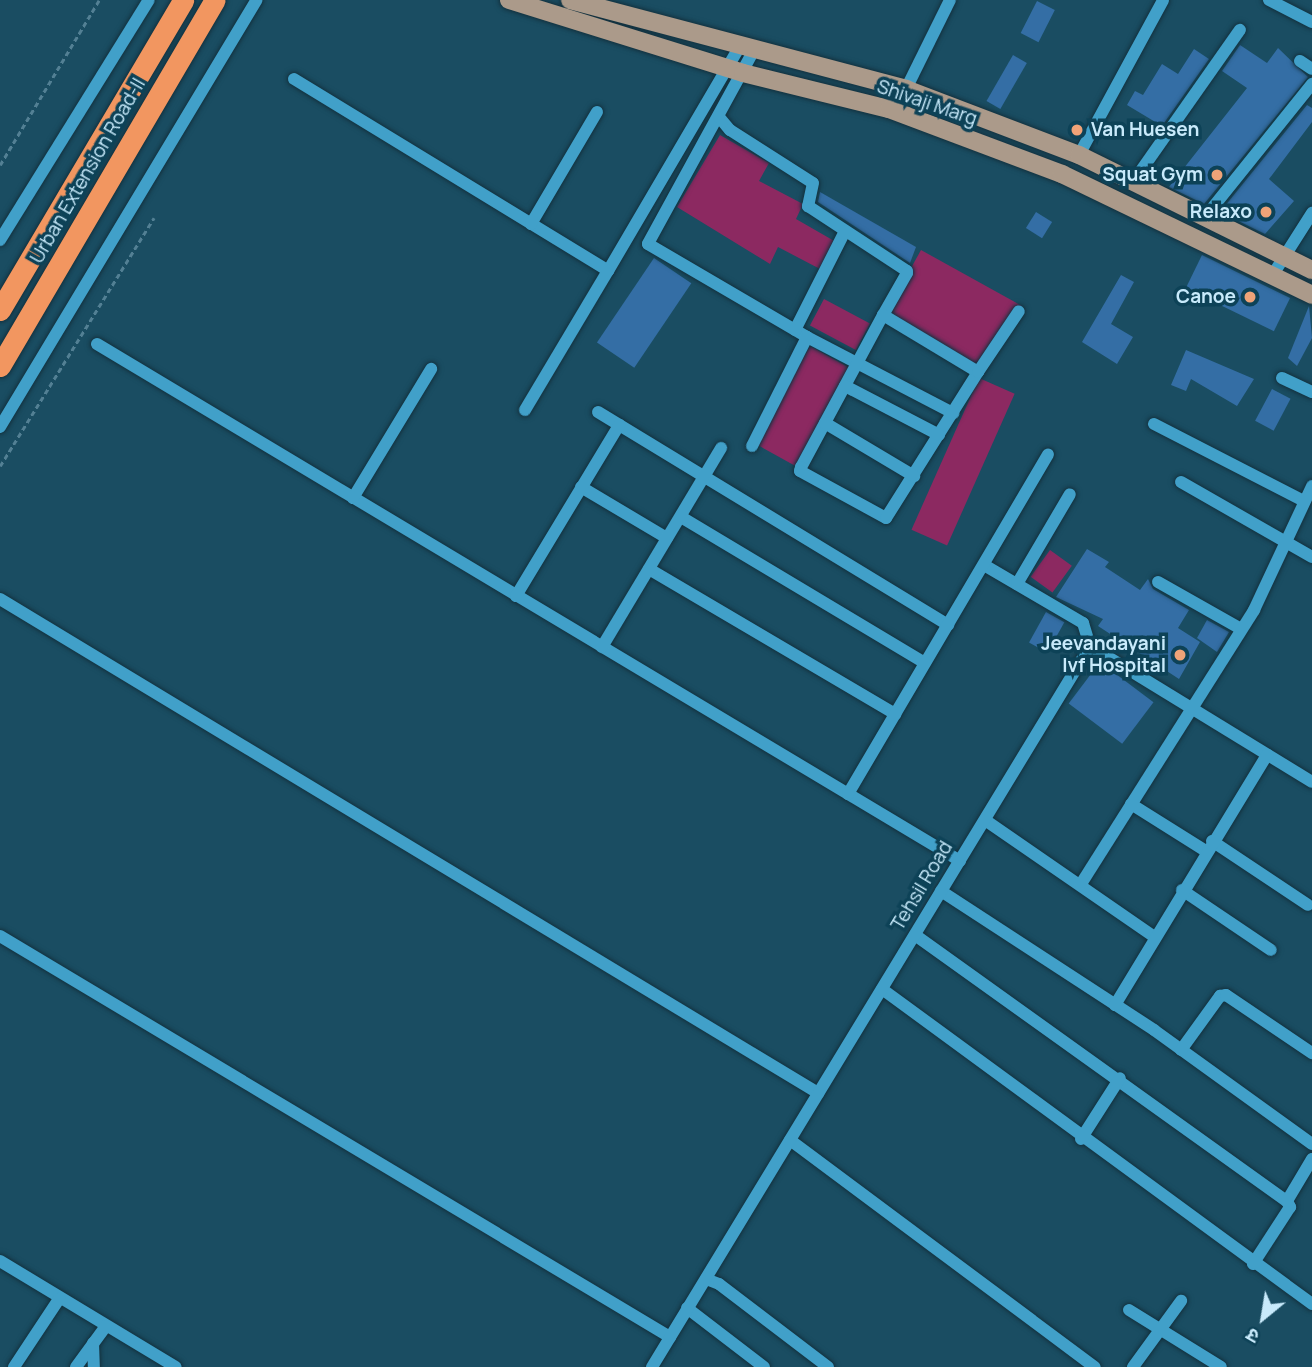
<!DOCTYPE html>
<html>
<head>
<meta charset="utf-8">
<style>
	body { margin:0 }
	#map { position:relative; width:1312px; height:1367px; overflow:hidden; background:#1a4d62; font-family:Manrope,"Noto Sans Devanagari",sans-serif }
	div>[style] { position:absolute }
	[style*='--x'] { left:calc(var(--x)*1px); top:calc(var(--y)*1px); width:calc(var(--w)*1px); rotate:calc(var(--a)*1deg) }
	.green>* { inset:0; background:#8c2961; transform-origin:0 0 }
	.building>* { inset:0; background:#346ea5; transform-origin:0 0 }
	.path>* { height:2.5px; margin-top:-1.25px; transform-origin:0; background:repeating-linear-gradient(90deg,#538094 0 5px,transparent 0 8.5px) }
	.roads { filter:drop-shadow(0 0 2px #13313e) drop-shadow(0 0 2px #13313e) }
	.minor>* { height:12px; margin:-6px; padding:0 6px; transform-origin:6px; border-radius:6px; background:#41a0c9 }
	.major>* { height:18px; margin:-9px; padding:0 9px; transform-origin:9px; border-radius:9px; background:#ab9a8a }
	.highway>* { height:21px; margin:-10.5px; padding:0 10.5px; transform-origin:10.5px; border-radius:10.5px; background:#f29660 }
	.dots>* { width:19px; height:19px; translate:-50% -50%; box-sizing:border-box; border:4px solid #0d4257; border-radius:50% }
	span { translate:-50% -50%; white-space:nowrap; text-align:center; line-height:1.15; -webkit-text-stroke:7px #0d4257; paint-order:stroke }
	.street-label { font-size:19px; color:#c8eafb }
	.poi-label { font-size:19px; color:#c8eafb; font-weight:700 }
	.left { translate:0 -50%; text-align:left }
	.right { translate:-100% -50%; text-align:right }
	.north { position:absolute; left:1228px; top:1283px; width:70px; height:70px; -webkit-text-stroke:5px #0d4257; paint-order:stroke; rotate:210deg; font-size:19px; font-weight:700; line-height:28px; text-align:center; color:#c8eafb }
	.north::after { content:''; display:block; margin:auto; width:24px; height:32px; background:#c8eafb; clip-path:polygon(50% 0,100% 100%,50% 72%,0 100%) }
</style>
</head>
<body>
<div id="map">
	<div class="green">
		<div style="clip-path:polygon(720px 135px,769px 163px,759px 181px,803px 204px,796px 219px,836px 242px,820px 269px,778px 247px,770px 264px,677px 207px)"></div>
		<div style="left:921px;top:250px;width:115px;height:78px;rotate:29deg"></div>
		<div style="left:824px;top:299px;width:52px;height:30px;rotate:28deg"></div>
		<div style="left:810px;top:346px;width:47px;height:112px;rotate:29deg"></div>
		<div style="left:979px;top:378px;width:39px;height:166px;rotate:24deg"></div>
		<div style="left:1050px;top:550px;width:27px;height:33px;rotate:36deg"></div>
	</div>
	<div class="building">
		<div style="left:1037px;top:1px;width:20px;height:36px;rotate:27deg"></div>
		<div style="clip-path:polygon(1240px 45px,1267px 63px,1278px 48px,1308px 77px,1204px 204px,1169px 187px,1247px 88px,1222px 71px)"></div>
		<div style="clip-path:polygon(1194px 49px,1209px 59px,1162px 126px,1127px 105px,1135px 91px,1143px 95px,1162px 64px,1178px 74px)"></div>
		<div style="left:1013px;top:55px;width:16px;height:53px;rotate:30deg"></div>
		<div style="clip-path:polygon(1307px 105px,1312px 108px,1312px 122px,1269px 179px,1294px 201px,1265px 234px,1220px 212px)"></div>
		<div style="clip-path:polygon(820px 192px,916px 247px,910px 263px,818px 202px)"></div>
		<div style="left:1036px;top:212px;width:19px;height:19px;rotate:32deg"></div>
		<div style="left:1202px;top:255px;width:98px;height:37px;rotate:26deg"></div>
		<div style="left:654px;top:258px;width:45px;height:102px;rotate:34deg"></div>
		<div style="clip-path:polygon(1121px 275px,1134px 282px,1111px 324px,1133px 337px,1117px 364px,1082px 342px)"></div>
		<div style="clip-path:polygon(1309px 306px,1312px 338px,1297px 366px,1288px 358px)"></div>
		<div style="clip-path:polygon(1186px 350px,1254px 379px,1237px 406px,1191px 379px,1186px 391px,1171px 385px)"></div>
		<div style="left:1272px;top:389px;width:21px;height:36px;rotate:28deg"></div>
		<div style="clip-path:polygon(1087px 549px,1109px 562px,1105px 567px,1140px 590px,1148px 579px,1153px 589px,1189px 610px,1178px 628px,1200px 642px,1179px 679px,1098px 626px,1103px 619px,1056px 597px)"></div>
		<div style="left:1046px;top:612px;width:21px;height:35px;rotate:29deg"></div>
		<div style="clip-path:polygon(1207px 620px,1229px 632px,1217px 652px,1197px 638px)"></div>
		<div style="left:1100px;top:662px;width:67px;height:52px;rotate:37deg"></div>
	</div>
	<div class="path">
		<div style="--x:0;--y:165;--w:192;--a:-59"></div>
		<div style="--x:0;--y:466;--w:292;--a:-58.2"></div>
	</div>
	<div class="roads">
		<div class="minor">
			<div style="--x:1269;--y:0;--w:48;--a:27.1"></div>
			<div style="--x:754;--y:50;--w:221;--a:118.7"></div>
			<div style="--x:648;--y:244;--w:184;--a:30.3"></div>
			<div style="--x:807;--y:337;--w:165;--a:27.5"></div>
			<div style="--x:1300;--y:61;--w:14;--a:34"></div>
			<div style="--x:294;--y:79;--w:368;--a:31.4"></div>
			<div style="--x:608;--y:271;--w:261;--a:-59.6"></div>
			<div style="--x:906;--y:89;--w:99;--a:-63.7"></div>
			<div style="--x:719;--y:117;--w:17;--a:50"></div>
			<div style="--x:730;--y:130;--w:98;--a:32.6"></div>
			<div style="--x:813;--y:183;--w:24;--a:102"></div>
			<div style="--x:808;--y:206;--w:118;--a:33.3"></div>
			<div style="--x:907;--y:271;--w:2;--a:90"></div>
			<div style="--x:907;--y:273;--w:48;--a:119.7"></div>
			<div style="--x:883;--y:315;--w:173;--a:118.3"></div>
			<div style="--x:801;--y:467;--w:4;--a:104"></div>
			<div style="--x:800;--y:471;--w:98;--a:28.7"></div>
			<div style="--x:886;--y:518;--w:173;--a:-57.8"></div>
			<div style="--x:978;--y:372;--w:111;--a:-149"></div>
			<div style="--x:1079;--y:155;--w:176;--a:-61.5"></div>
			<div style="--x:1133;--y:182;--w:186;--a:-54.9"></div>
			<div style="--x:1205;--y:217;--w:171;--a:-51.2"></div>
			<div style="--x:531;--y:224;--w:130;--a:-59.5"></div>
			<div style="--x:0;--y:240;--w:282;--a:-58.2"></div>
			<div style="--x:1272;--y:276;--w:75;--a:-57.6"></div>
			<div style="--x:795;--y:330;--w:111;--a:-63.2"></div>
			<div style="--x:97;--y:344;--w:1006;--a:30.92"></div>
			<div style="--x:978;--y:372;--w:73;--a:-56.1"></div>
			<div style="--x:1282;--y:378;--w:33;--a:25"></div>
			<div style="--x:845;--y:386;--w:106;--a:27.5"></div>
			<div style="--x:525;--y:410;--w:162;--a:-59.2"></div>
			<div style="--x:598;--y:412;--w:410;--a:31.3"></div>
			<div style="--x:825;--y:423;--w:104;--a:30.8"></div>
			<div style="--x:1154;--y:424;--w:169;--a:27.2"></div>
			<div style="--x:0;--y:427;--w:498;--a:-59"></div>
			<div style="--x:752;--y:446;--w:122;--a:-63.2"></div>
			<div style="--x:1181;--y:482;--w:151;--a:29.8"></div>
			<div style="--x:581;--y:487;--w:100;--a:30.7"></div>
			<div style="--x:353;--y:498;--w:151;--a:-58.8"></div>
			<div style="--x:681;--y:517;--w:284;--a:30.9"></div>
			<div style="--x:984;--y:565;--w:115;--a:30.4"></div>
			<div style="--x:1083;--y:623;--w:24;--a:73"></div>
			<div style="--x:649;--y:569;--w:286;--a:30.5"></div>
			<div style="--x:1158;--y:582;--w:95;--a:29.5"></div>
			<div style="--x:1017;--y:584;--w:104;--a:-59.5"></div>
			<div style="--x:516;--y:596;--w:200;--a:-58.9"></div>
			<div style="--x:0;--y:599;--w:956;--a:31.13"></div>
			<div style="--x:1090;--y:646;--w:260;--a:31.5"></div>
			<div style="--x:602;--y:647;--w:232;--a:-59.1"></div>
			<div style="--x:848;--y:794;--w:394;--a:-59.5"></div>
			<div style="--x:1131;--y:804;--w:89;--a:32.1"></div>
			<div style="--x:985;--y:820;--w:204;--a:34.6"></div>
			<div style="--x:1212;--y:841;--w:115;--a:33.7"></div>
			<div style="--x:1081;--y:884;--w:324;--a:-57.7"></div>
			<div style="--x:1254;--y:610;--w:137;--a:-64.9"></div>
			<div style="--x:1182;--y:890;--w:107;--a:34"></div>
			<div style="--x:941;--y:891;--w:254;--a:33.1"></div>
			<div style="--x:1154;--y:1030;--w:195;--a:35.8"></div>
			<div style="--x:915;--y:935;--w:457;--a:35.6"></div>
			<div style="--x:1287;--y:1201;--w:7;--a:63"></div>
			<div style="--x:1290;--y:1207;--w:68;--a:123"></div>
			<div style="--x:0;--y:936;--w:781;--a:30.9"></div>
			<div style="--x:882;--y:989;--w:533;--a:36.22"></div>
			<div style="--x:1115;--y:1005;--w:293;--a:-58.7"></div>
			<div style="--x:1181;--y:1050;--w:67;--a:-54.2"></div>
			<div style="--x:1220;--y:996;--w:6;--a:-9"></div>
			<div style="--x:1226;--y:995;--w:104;--a:34"></div>
			<div style="--x:1081;--y:1139;--w:72;--a:-57.4"></div>
			<div style="--x:790;--y:1140;--w:380;--a:36.7"></div>
			<div style="--x:1287;--y:1201;--w:49;--a:-59.2"></div>
			<div style="--x:0;--y:1261;--w:205;--a:31.1"></div>
			<div style="--x:706;--y:1279;--w:14;--a:21"></div>
			<div style="--x:719;--y:1284;--w:137;--a:37.3"></div>
			<div style="--x:687;--y:1308;--w:97;--a:37.5"></div>
			<div style="--x:1129;--y:1310;--w:108;--a:31.8"></div>
			<div style="--x:93;--y:1343;--w:24;--a:88"></div>
			<div style="--x:14;--y:1367;--w:82;--a:-56.5"></div>
			<div style="--x:76;--y:1367;--w:51;--a:-53.8"></div>
			<div style="--x:652;--y:1367;--w:844;--a:-58.72"></div>
			<div style="--x:1133;--y:1367;--w:82;--a:-54"></div>
		</div>
		<div class="major">
			<div style="--x:509;--y:0;--w:245;--a:17.3"></div>
			<div style="--x:743;--y:73;--w:150;--a:13.9"></div>
			<div style="--x:889;--y:109;--w:185;--a:20.6"></div>
			<div style="--x:1062;--y:174;--w:278;--a:25.8"></div>
			<div style="--x:570;--y:0;--w:348;--a:14.8"></div>
			<div style="--x:906;--y:89;--w:185;--a:20.9"></div>
			<div style="--x:1079;--y:155;--w:260;--a:26.3"></div>
		</div>
		<div class="highway">
			<div style="--x:0;--y:310;--w:360;--a:-59.4"></div>
			<div style="--x:0;--y:366;--w:424;--a:-59.6"></div>
		</div>
	</div>
	<div class="dots">
		<div style="left:1077px;top:130px;background:#efa378"></div>
		<div style="left:1217px;top:175px;background:#efa378"></div>
		<div style="left:1266px;top:212px;background:#efa378"></div>
		<div style="left:1250px;top:297px;background:#efa378"></div>
		<div style="left:1180px;top:655px;background:#efa378"></div>
	</div>
	<div class="street-label">
		<span style="left:927px;top:103px;rotate:19deg">Shivaji Marg</span>
		<span style="left:88px;top:171px;rotate:-60deg">Urban Extension Road-II</span>
		<span style="left:922px;top:886px;rotate:-59deg">Tehsil Road</span>
	</div>
	<div class="poi-label">
		<span class="left" style="left:1091px;top:130px">Van Huesen</span>
		<span class="right" style="left:1203px;top:175px">Squat Gym</span>
		<span class="right" style="left:1252px;top:212px">Relaxo</span>
		<span class="right" style="left:1236px;top:297px">Canoe</span>
		<span class="right" style="left:1166px;top:655px">Jeevandayani<br>Ivf Hospital</span>
	</div>
	<div class="north">उ</div>
</div>
</body>
</html>
